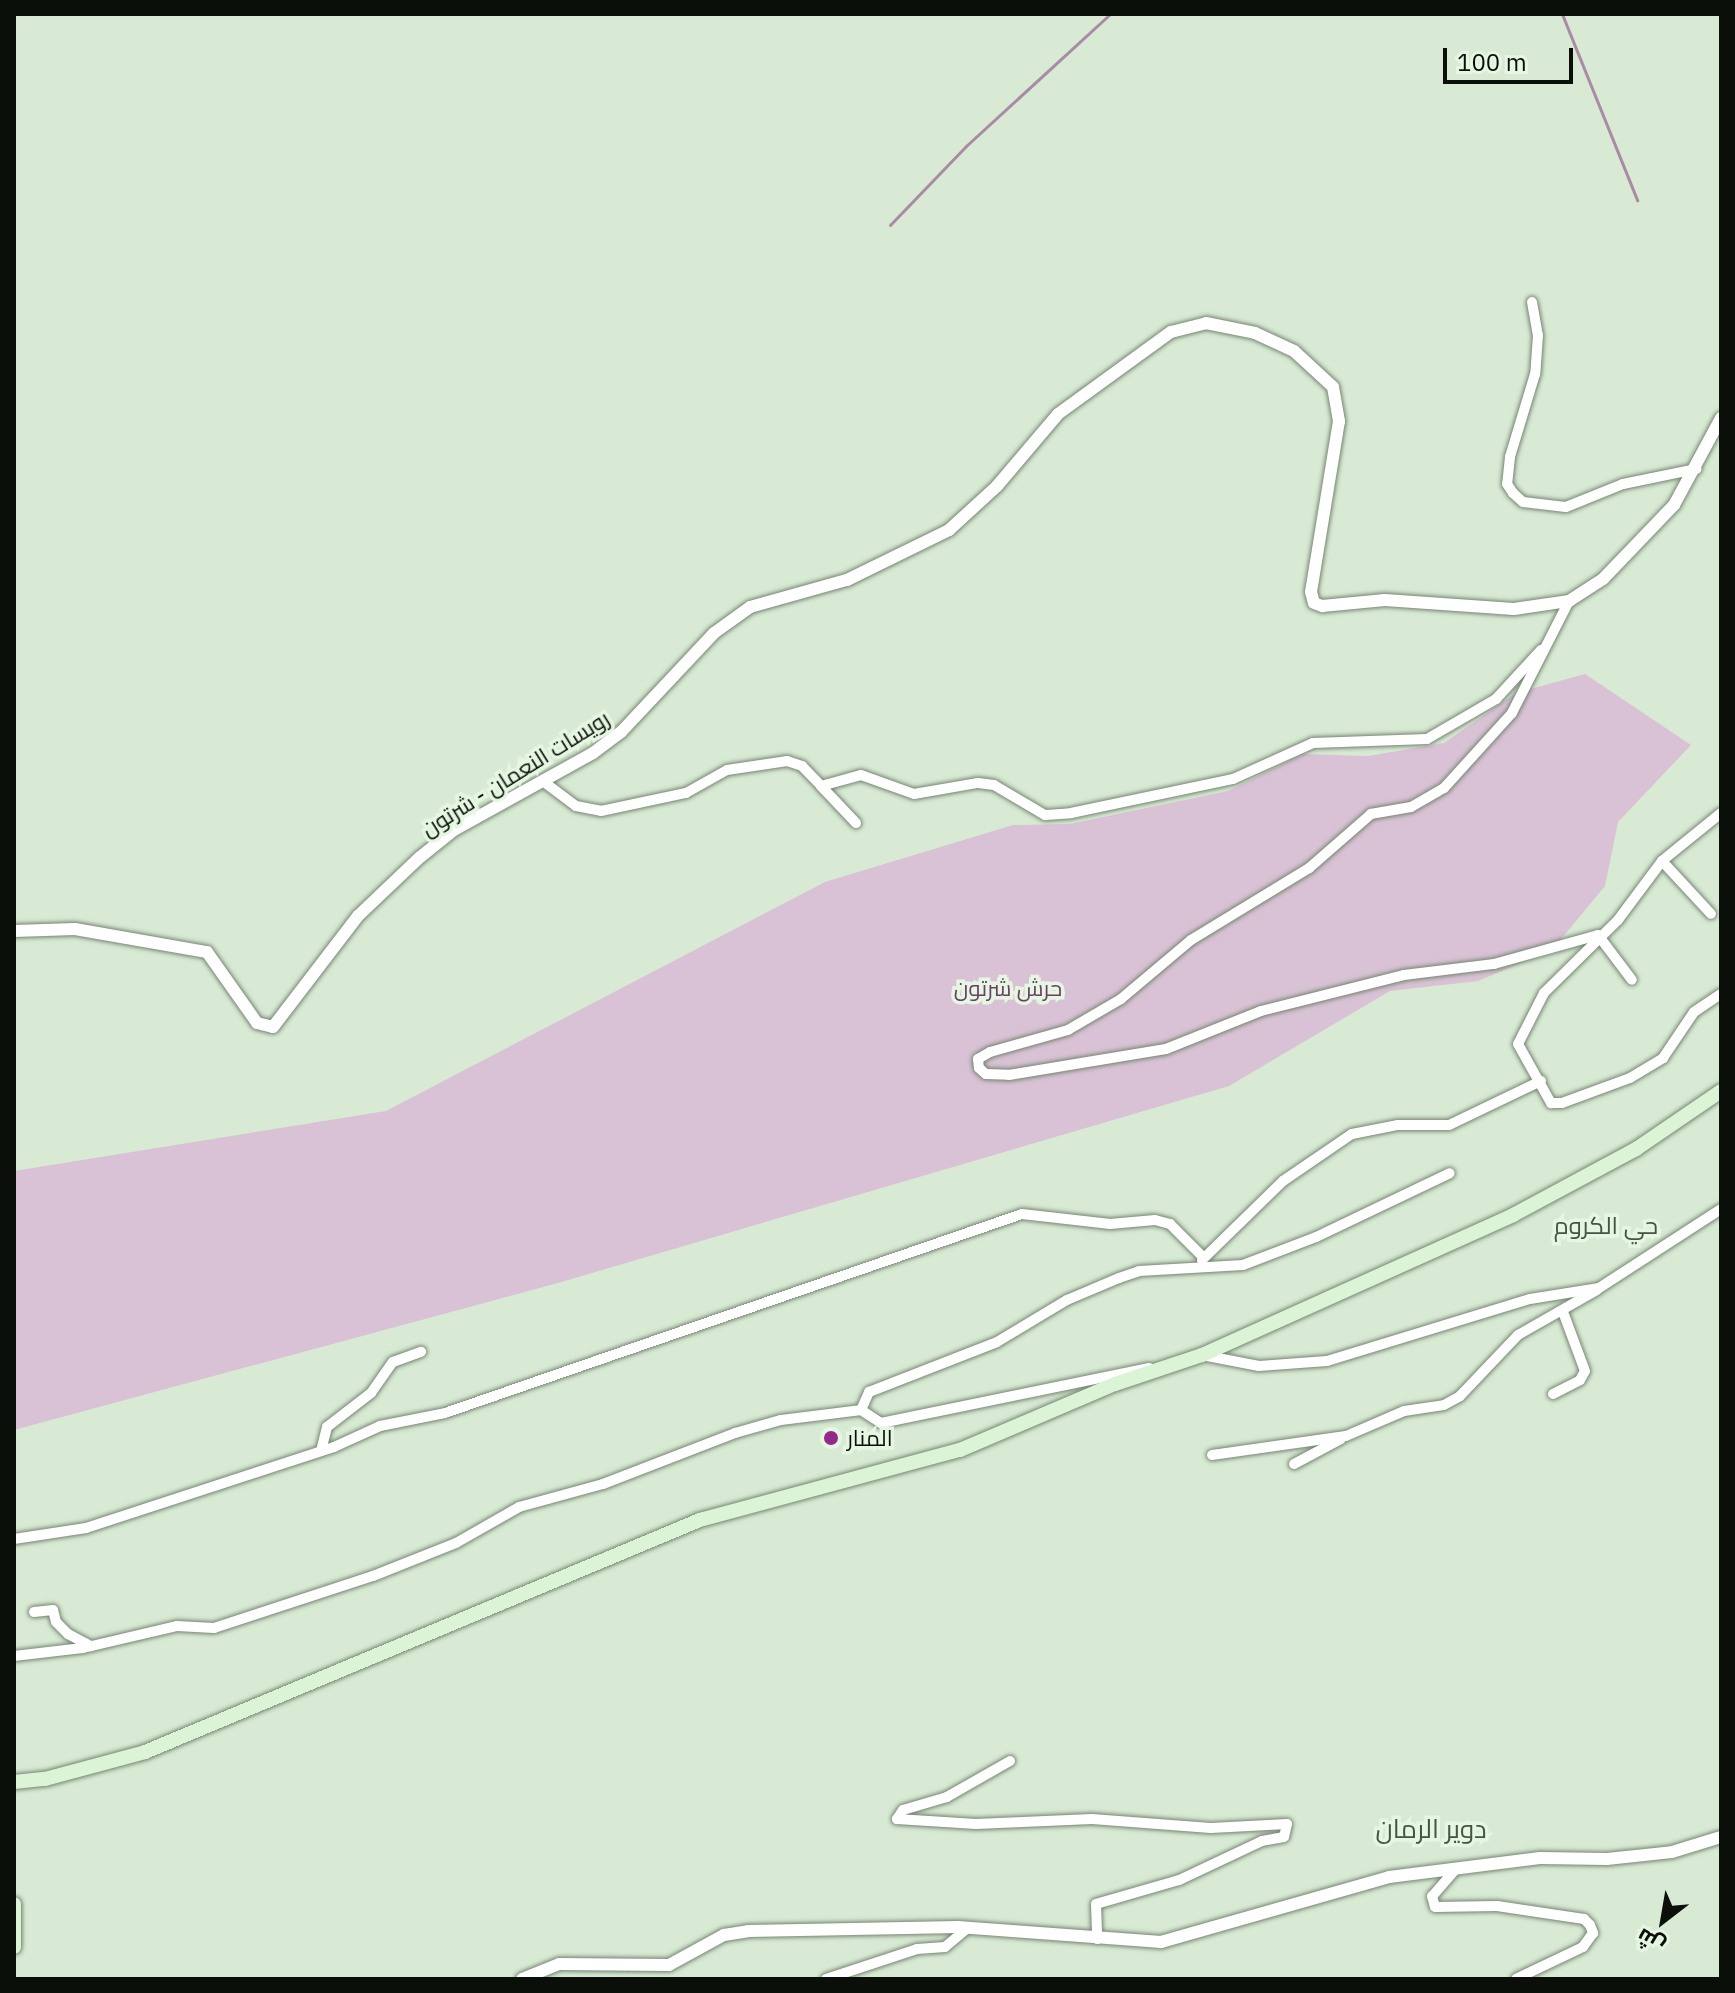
<!DOCTYPE html>
<html>
<head>
<meta charset="utf-8">
<style>
	body { margin:0 }
	#map { position:relative; width:1735px; height:1993px; overflow:hidden; background:#d8ead4; font-family:"IBM Plex Sans",Cairo,sans-serif }
	div>[style] { position:absolute }
	[style*='--x'] { left:calc(var(--x)*1px); top:calc(var(--y)*1px); width:calc(var(--w)*1px); rotate:calc(var(--a)*1deg) }
	.green>* { inset:0; background:#d9c2d5 }
	.stream>* { height:3px; margin:-1.5px; padding:0 1.5px; transform-origin:1.5px; border-radius:1.5px; background:#aa8ba6 }
	.roads { filter:drop-shadow(0 0 2px #768673) drop-shadow(0 0 2px #768673) }
	.minor>* { height:10px; margin:-5px; padding:0 5px; transform-origin:5px; border-radius:5px; background:#fff }
	.tertiary>* { height:12px; margin:-6px; padding:0 6px; transform-origin:6px; border-radius:6px; background:#fff }
	.secondary>* { height:14px; margin:-7px; padding:0 7px; transform-origin:7px; border-radius:7px; background:#dbf4d6 }
	.dots>* { width:22px; height:22px; translate:-50% -50%; box-sizing:border-box; border:4px solid #e5f7e2; border-radius:50% }
	span { translate:-50% -50%; white-space:nowrap; text-align:center; line-height:1.15; -webkit-text-stroke:7px #e5f7e2; paint-order:stroke }
	.street-label { font-size:22px; color:#0a1009 }
	.park-label { font-size:22px; color:#6a3e65 }
	.poi-label { font-size:22px; color:#0a1009 }
	.left { translate:0 -50%; text-align:left }
	.neighbourhood-label { font-size:24px; color:#465543 }
	.quarter-label { font-size:26px; color:#465543 }
	.frame { position:absolute; inset:0; border:16px solid #0a1009; pointer-events:none }
	.north { position:absolute; left:1623px; top:1881px; width:80px; height:80px; -webkit-text-stroke:6px #e5f7e2; paint-order:stroke; rotate:211deg; font-size:22px; font-weight:700; line-height:32px; text-align:center; color:#0a1009 }
	.north::after { content:''; display:block; margin:auto; width:28px; height:36px; background:#0a1009; clip-path:polygon(50% 0,100% 100%,50% 72%,0 100%) }
	.scale { position:absolute; left:1443px; top:48px; width:130px; height:36px; box-sizing:border-box; border:4px solid #0a1009; border-top:0; padding-left:10px; font-size:24px; line-height:28px; white-space:nowrap; color:#0a1009; -webkit-text-stroke:6px #e5f7e2; paint-order:stroke }
</style>
</head>
<body>
<div id="map">
	<div class="green">
		<div style="clip-path:polygon(1585px 674px,1691px 745px,1618px 822px,1605px 886px,1552px 950px,1478px 981px,1390px 991px,1229px 1086px,558px 1283px,14px 1430px,14px 1171px,386px 1111px,825px 882px,1013px 825px,1070px 824px,1228px 791px,1303px 754px,1368px 756px,1444px 743px,1516px 693px)"></div>
	</div>
	<div class="stream">
		<div style="--x:1562;--y:14;--w:201;--a:68"></div>
		<div style="--x:890;--y:225;--w:110;--a:-46.1"></div>
		<div style="--x:966;--y:146;--w:195;--a:-42.5"></div>
	</div>
	<div class="roads">
		<div class="minor">
			<div style="--x:1532;--y:302;--w:34;--a:80"></div>
			<div style="--x:1538;--y:335;--w:39;--a:94"></div>
			<div style="--x:1535;--y:374;--w:87;--a:106.8"></div>
			<div style="--x:1510;--y:457;--w:27;--a:96"></div>
			<div style="--x:1507;--y:484;--w:11;--a:56"></div>
			<div style="--x:1513;--y:493;--w:13;--a:42"></div>
			<div style="--x:1523;--y:502;--w:43;--a:6.6"></div>
			<div style="--x:1566;--y:507;--w:61;--a:-22"></div>
			<div style="--x:1623;--y:484;--w:75;--a:-11.6"></div>
			<div style="--x:1569;--y:601;--w:126;--a:117"></div>
			<div style="--x:1512;--y:713;--w:101;--a:132.2"></div>
			<div style="--x:1444;--y:788;--w:38;--a:150"></div>
			<div style="--x:1411;--y:807;--w:41;--a:170.1"></div>
			<div style="--x:1371;--y:814;--w:82;--a:138.9"></div>
			<div style="--x:1309;--y:868;--w:138;--a:148.6"></div>
			<div style="--x:1191;--y:940;--w:92;--a:139.9"></div>
			<div style="--x:1121;--y:999;--w:61;--a:149.7"></div>
			<div style="--x:1068;--y:1030;--w:81;--a:164.2"></div>
			<div style="--x:990;--y:1052;--w:14;--a:150"></div>
			<div style="--x:978;--y:1059;--w:9;--a:84"></div>
			<div style="--x:979;--y:1068;--w:9;--a:41"></div>
			<div style="--x:986;--y:1074;--w:23;--a:2"></div>
			<div style="--x:1009;--y:1075;--w:159;--a:-9.4"></div>
			<div style="--x:1166;--y:1049;--w:102;--a:-21.8"></div>
			<div style="--x:1261;--y:1011;--w:147;--a:-14.1"></div>
			<div style="--x:1404;--y:975;--w:91;--a:-7"></div>
			<div style="--x:1494;--y:964;--w:108;--a:-15.6"></div>
			<div style="--x:1598;--y:935;--w:56;--a:52.9"></div>
			<div style="--x:544;--y:782;--w:40;--a:37"></div>
			<div style="--x:576;--y:806;--w:25;--a:11"></div>
			<div style="--x:601;--y:811;--w:87;--a:-12"></div>
			<div style="--x:686;--y:793;--w:47;--a:-29.3"></div>
			<div style="--x:727;--y:770;--w:61;--a:-8.5"></div>
			<div style="--x:787;--y:761;--w:16;--a:18"></div>
			<div style="--x:802;--y:766;--w:28;--a:46"></div>
			<div style="--x:821;--y:786;--w:41;--a:-15.4"></div>
			<div style="--x:861;--y:775;--w:56;--a:19.7"></div>
			<div style="--x:914;--y:794;--w:65;--a:-9.8"></div>
			<div style="--x:978;--y:783;--w:16;--a:7"></div>
			<div style="--x:994;--y:785;--w:59;--a:30.5"></div>
			<div style="--x:1045;--y:815;--w:26;--a:-4"></div>
			<div style="--x:1071;--y:813;--w:166;--a:-11.9"></div>
			<div style="--x:1233;--y:779;--w:88;--a:-24.2"></div>
			<div style="--x:1313;--y:743;--w:114;--a:-2"></div>
			<div style="--x:1427;--y:739;--w:80;--a:-30.1"></div>
			<div style="--x:1496;--y:699;--w:67;--a:-47.4"></div>
			<div style="--x:821;--y:786;--w:51;--a:46.6"></div>
			<div style="--x:1721;--y:813;--w:76;--a:140.9"></div>
			<div style="--x:1662;--y:861;--w:74;--a:126.7"></div>
			<div style="--x:1618;--y:920;--w:104;--a:135.4"></div>
			<div style="--x:1544;--y:993;--w:57;--a:117"></div>
			<div style="--x:1518;--y:1044;--w:68;--a:60.8"></div>
			<div style="--x:1551;--y:1103;--w:11;--a:0"></div>
			<div style="--x:1562;--y:1103;--w:72;--a:-20.2"></div>
			<div style="--x:1630;--y:1078;--w:39;--a:-31"></div>
			<div style="--x:1663;--y:1058;--w:55;--a:-56"></div>
			<div style="--x:1694;--y:1012;--w:32;--a:-34"></div>
			<div style="--x:1662;--y:861;--w:72;--a:47.2"></div>
			<div style="--x:1202;--y:1260;--w:113;--a:-44.3"></div>
			<div style="--x:1283;--y:1181;--w:83;--a:-34.3"></div>
			<div style="--x:1352;--y:1134;--w:47;--a:-11.1"></div>
			<div style="--x:1398;--y:1125;--w:51;--a:0"></div>
			<div style="--x:1449;--y:1125;--w:102;--a:-25.6"></div>
			<div style="--x:1202;--y:1355;--w:58;--a:10.9"></div>
			<div style="--x:1259;--y:1366;--w:68;--a:-4.2"></div>
			<div style="--x:1327;--y:1361;--w:212;--a:-17"></div>
			<div style="--x:1530;--y:1299;--w:70;--a:-9.1"></div>
			<div style="--x:1599;--y:1288;--w:145;--a:-32.9"></div>
			<div style="--x:1553;--y:1394;--w:30;--a:-27"></div>
			<div style="--x:1580;--y:1380;--w:10;--a:-61"></div>
			<div style="--x:1585;--y:1371;--w:63;--a:-110.4"></div>
			<div style="--x:861;--y:1410;--w:24;--a:33"></div>
			<div style="--x:881;--y:1423;--w:274;--a:-11.6"></div>
			<div style="--x:321;--y:1451;--w:25;--a:-76"></div>
			<div style="--x:327;--y:1427;--w:56;--a:-37.7"></div>
			<div style="--x:371;--y:1393;--w:38;--a:-55"></div>
			<div style="--x:393;--y:1362;--w:30;--a:-20"></div>
			<div style="--x:1212;--y:1455;--w:135;--a:-8.1"></div>
			<div style="--x:1346;--y:1436;--w:63;--a:-23.3"></div>
			<div style="--x:1404;--y:1411;--w:40;--a:-8.5"></div>
			<div style="--x:1444;--y:1405;--w:18;--a:-29"></div>
			<div style="--x:1460;--y:1396;--w:84;--a:-46.4"></div>
			<div style="--x:1518;--y:1335;--w:91;--a:-29.7"></div>
			<div style="--x:1294;--y:1464;--w:53;--a:-28"></div>
			<div style="--x:14;--y:1539;--w:73;--a:-8.7"></div>
			<div style="--x:86;--y:1528;--w:261;--a:-18.1"></div>
			<div style="--x:334;--y:1447;--w:51;--a:-24.5"></div>
			<div style="--x:380;--y:1426;--w:66;--a:-11.3"></div>
			<div style="--x:445;--y:1413;--w:610;--a:-19.03"></div>
			<div style="--x:1022;--y:1214;--w:89;--a:6.5"></div>
			<div style="--x:1110;--y:1224;--w:45;--a:-5.1"></div>
			<div style="--x:1155;--y:1220;--w:16;--a:15"></div>
			<div style="--x:1170;--y:1224;--w:47;--a:45"></div>
			<div style="--x:34;--y:1612;--w:19;--a:-6"></div>
			<div style="--x:53;--y:1610;--w:12;--a:76"></div>
			<div style="--x:56;--y:1622;--w:17;--a:45"></div>
			<div style="--x:68;--y:1634;--w:26;--a:28"></div>
			<div style="--x:14;--y:1656;--w:69;--a:-6.6"></div>
			<div style="--x:83;--y:1648;--w:97;--a:-13.2"></div>
			<div style="--x:177;--y:1626;--w:37;--a:3"></div>
			<div style="--x:214;--y:1628;--w:167;--a:-18.1"></div>
			<div style="--x:373;--y:1576;--w:89;--a:-21.7"></div>
			<div style="--x:456;--y:1543;--w:73;--a:-29.7"></div>
			<div style="--x:519;--y:1507;--w:87;--a:-15.3"></div>
			<div style="--x:603;--y:1484;--w:142;--a:-21.1"></div>
			<div style="--x:735;--y:1433;--w:48;--a:-15.8"></div>
			<div style="--x:781;--y:1420;--w:81;--a:-7.1"></div>
			<div style="--x:861;--y:1410;--w:20;--a:-66"></div>
			<div style="--x:869;--y:1392;--w:137;--a:-21.3"></div>
			<div style="--x:997;--y:1342;--w:82;--a:-31"></div>
			<div style="--x:1067;--y:1300;--w:56;--a:-22.9"></div>
			<div style="--x:1119;--y:1278;--w:21;--a:-19"></div>
			<div style="--x:1139;--y:1271;--w:104;--a:-3.3"></div>
			<div style="--x:1243;--y:1265;--w:78;--a:-21"></div>
			<div style="--x:1316;--y:1237;--w:148;--a:-25.5"></div>
			<div style="--x:1010;--y:1761;--w:73;--a:150.3"></div>
			<div style="--x:947;--y:1797;--w:46;--a:163.5"></div>
			<div style="--x:903;--y:1810;--w:11;--a:124"></div>
			<div style="--x:897;--y:1819;--w:79;--a:3.6"></div>
			<div style="--x:976;--y:1824;--w:116;--a:-2.5"></div>
			<div style="--x:1092;--y:1819;--w:119;--a:4.3"></div>
			<div style="--x:1211;--y:1828;--w:76;--a:-3"></div>
			<div style="--x:1287;--y:1824;--w:13;--a:103"></div>
			<div style="--x:1284;--y:1837;--w:22;--a:170"></div>
			<div style="--x:1262;--y:1841;--w:92;--a:154.8"></div>
			<div style="--x:1179;--y:1880;--w:86;--a:163.9"></div>
			<div style="--x:1096;--y:1904;--w:35;--a:88"></div>
			<div style="--x:1455;--y:1870;--w:35;--a:131"></div>
			<div style="--x:1432;--y:1896;--w:11;--a:75"></div>
			<div style="--x:1435;--y:1907;--w:62;--a:-0.9"></div>
			<div style="--x:1497;--y:1906;--w:88;--a:8.5"></div>
			<div style="--x:1584;--y:1919;--w:8;--a:45"></div>
			<div style="--x:1590;--y:1925;--w:9;--a:69"></div>
			<div style="--x:1593;--y:1933;--w:17;--a:126"></div>
			<div style="--x:1583;--y:1947;--w:74;--a:154.5"></div>
			<div style="--x:826;--y:1979;--w:96;--a:-18.2"></div>
			<div style="--x:917;--y:1949;--w:28;--a:-4"></div>
			<div style="--x:945;--y:1947;--w:30;--a:-40"></div>
		</div>
		<div class="tertiary">
			<div style="--x:14;--y:931;--w:61;--a:-1.9"></div>
			<div style="--x:75;--y:929;--w:134;--a:9.9"></div>
			<div style="--x:207;--y:952;--w:87;--a:54.8"></div>
			<div style="--x:257;--y:1023;--w:16;--a:14"></div>
			<div style="--x:273;--y:1027;--w:140;--a:-52.6"></div>
			<div style="--x:358;--y:916;--w:84;--a:-43.6"></div>
			<div style="--x:419;--y:858;--w:45;--a:-38.7"></div>
			<div style="--x:454;--y:830;--w:159;--a:-29"></div>
			<div style="--x:593;--y:753;--w:36;--a:-37"></div>
			<div style="--x:622;--y:731;--w:134;--a:-46.8"></div>
			<div style="--x:714;--y:633;--w:44;--a:-35.8"></div>
			<div style="--x:750;--y:607;--w:101;--a:-15.6"></div>
			<div style="--x:847;--y:580;--w:114;--a:-26.1"></div>
			<div style="--x:949;--y:530;--w:65;--a:-42.5"></div>
			<div style="--x:997;--y:486;--w:94;--a:-49.7"></div>
			<div style="--x:1058;--y:414;--w:140;--a:-36"></div>
			<div style="--x:1171;--y:332;--w:36;--a:-14"></div>
			<div style="--x:1206;--y:323;--w:50;--a:11.5"></div>
			<div style="--x:1255;--y:333;--w:43;--a:24.8"></div>
			<div style="--x:1294;--y:351;--w:53;--a:42.7"></div>
			<div style="--x:1333;--y:387;--w:35;--a:80"></div>
			<div style="--x:1339;--y:421;--w:173;--a:99.3"></div>
			<div style="--x:1311;--y:592;--w:11;--a:75"></div>
			<div style="--x:1314;--y:603;--w:9;--a:21"></div>
			<div style="--x:1322;--y:606;--w:63;--a:-5.4"></div>
			<div style="--x:1385;--y:600;--w:129;--a:4"></div>
			<div style="--x:1514;--y:609;--w:56;--a:-8.3"></div>
			<div style="--x:1569;--y:601;--w:40;--a:-32.9"></div>
			<div style="--x:1603;--y:579;--w:103;--a:-46.2"></div>
			<div style="--x:1674;--y:505;--w:99;--a:-61.6"></div>
			<div style="--x:522;--y:1979;--w:40;--a:-22"></div>
			<div style="--x:559;--y:1964;--w:110;--a:0.5"></div>
			<div style="--x:669;--y:1965;--w:63;--a:-28.6"></div>
			<div style="--x:724;--y:1935;--w:24;--a:-9"></div>
			<div style="--x:748;--y:1931;--w:210;--a:-1.1"></div>
			<div style="--x:958;--y:1927;--w:204;--a:4.2"></div>
			<div style="--x:1161;--y:1942;--w:237;--a:-15.9"></div>
			<div style="--x:1389;--y:1877;--w:152;--a:-7.2"></div>
			<div style="--x:1540;--y:1858;--w:67;--a:0.9"></div>
			<div style="--x:1607;--y:1859;--w:65;--a:-6.1"></div>
			<div style="--x:1672;--y:1852;--w:51;--a:-17"></div>
		</div>
		<div class="secondary">
			<div style="--x:14;--y:1782;--w:31;--a:-6"></div>
			<div style="--x:45;--y:1779;--w:104;--a:-15.1"></div>
			<div style="--x:145;--y:1752;--w:602;--a:-22.69"></div>
			<div style="--x:700;--y:1520;--w:269;--a:-15.1"></div>
			<div style="--x:960;--y:1450;--w:168;--a:-23.1"></div>
			<div style="--x:1115;--y:1384;--w:92;--a:-18.4"></div>
			<div style="--x:1202;--y:1355;--w:341;--a:-24.2"></div>
			<div style="--x:1513;--y:1215;--w:140;--a:-28.2"></div>
			<div style="--x:1636;--y:1149;--w:103;--a:-34.3"></div>
			<div style="--x:14;--y:1904;--w:43;--a:90"></div>
		</div>
	</div>
	<div class="dots">
		<div style="left:831px;top:1438px;background:#94298c"></div>
	</div>
	<div class="street-label">
		<span style="left:515px;top:773px;rotate:-32deg">رويسات النعمان - شرتون</span>
	</div>
	<div class="park-label">
		<span style="left:1008px;top:988px">حرش شرتون</span>
	</div>
	<div class="poi-label">
		<span class="left" style="left:847px;top:1438px">المنار</span>
	</div>
	<div class="neighbourhood-label">
		<span style="left:1606px;top:1226px">حي الكروم</span>
	</div>
	<div class="quarter-label">
		<span style="left:1431px;top:1829px">دوير الرمان</span>
	</div>
	<div class="frame"></div>
	<div class="north">ش</div>
	<div class="scale">100 m</div>
</div>
</body>
</html>
